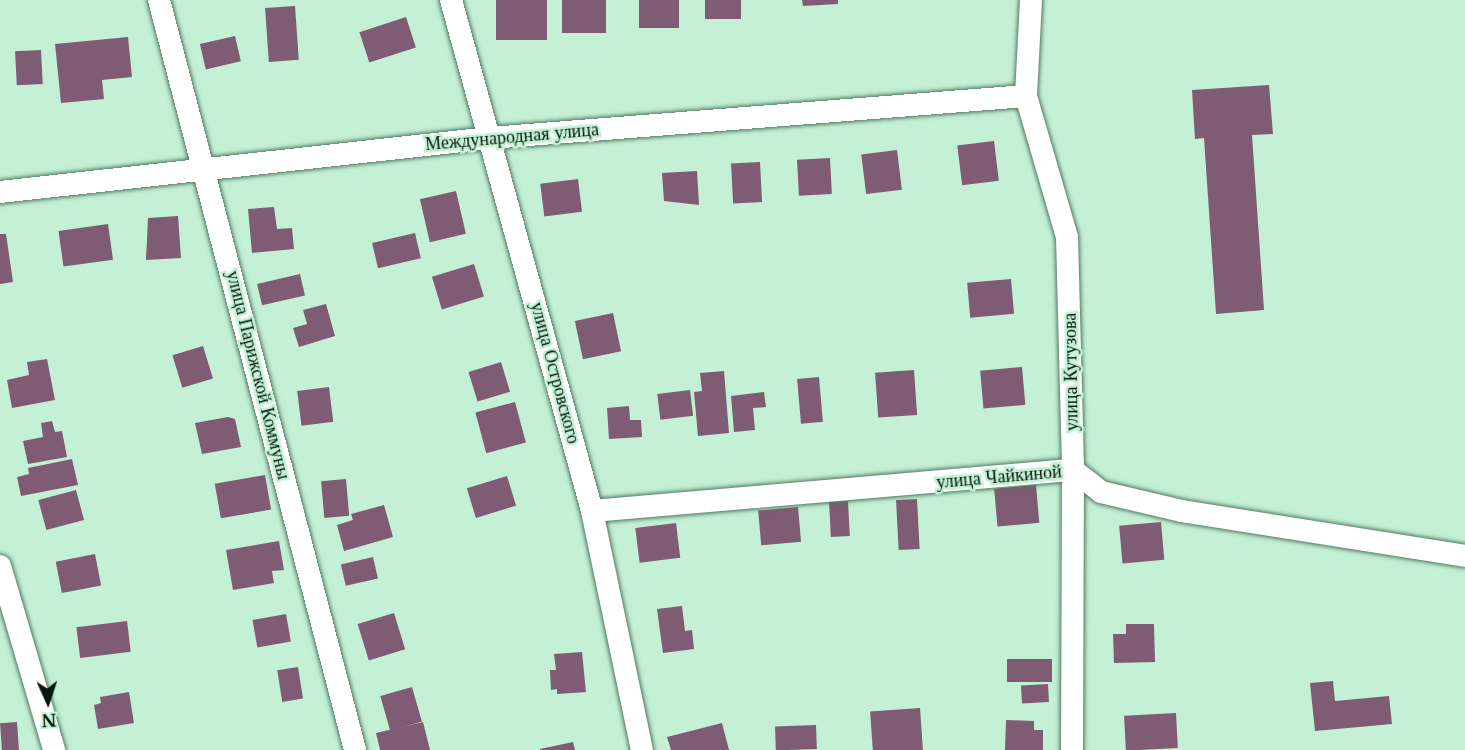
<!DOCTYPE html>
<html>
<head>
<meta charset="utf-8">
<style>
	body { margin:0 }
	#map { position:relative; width:1465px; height:750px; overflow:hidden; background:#c4f1d5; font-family:"Libre Baskerville",serif }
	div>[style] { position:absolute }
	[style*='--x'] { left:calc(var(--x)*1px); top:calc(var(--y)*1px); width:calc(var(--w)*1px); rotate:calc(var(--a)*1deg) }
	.building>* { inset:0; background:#7f5b74; transform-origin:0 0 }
	.roads { filter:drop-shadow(0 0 2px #517962) drop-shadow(0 0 2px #517962) }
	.street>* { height:22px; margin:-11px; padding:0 11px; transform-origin:11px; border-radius:11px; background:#fff }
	span { translate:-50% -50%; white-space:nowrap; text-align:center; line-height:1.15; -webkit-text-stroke:5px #c4f1d5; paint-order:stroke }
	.street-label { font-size:18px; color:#07170e }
	.north { position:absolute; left:18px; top:672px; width:60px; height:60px; -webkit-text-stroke:4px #c4f1d5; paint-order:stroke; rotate:177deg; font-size:16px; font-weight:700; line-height:24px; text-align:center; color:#07170e }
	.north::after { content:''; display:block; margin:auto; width:21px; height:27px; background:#07170e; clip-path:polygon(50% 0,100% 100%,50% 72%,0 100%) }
</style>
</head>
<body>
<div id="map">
	<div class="building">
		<div style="left:496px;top:0;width:51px;height:40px"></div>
		<div style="left:562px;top:0;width:44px;height:33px"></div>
		<div style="left:639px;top:0;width:40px;height:28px"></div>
		<div style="left:705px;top:0;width:36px;height:19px"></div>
		<div style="clip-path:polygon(802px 0,838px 0,838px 4px,803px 6px)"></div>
		<div style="left:295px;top:6px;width:54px;height:30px;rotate:86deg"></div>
		<div style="left:406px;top:17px;width:32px;height:49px;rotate:72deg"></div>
		<div style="left:235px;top:36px;width:26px;height:36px;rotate:77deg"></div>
		<div style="clip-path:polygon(128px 37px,132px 77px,102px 80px,104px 99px,61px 103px,55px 44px)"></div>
		<div style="left:41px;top:50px;width:34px;height:26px;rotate:87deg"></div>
		<div style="clip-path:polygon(1269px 85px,1273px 134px,1252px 135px,1264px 310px,1216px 314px,1204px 138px,1195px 139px,1192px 90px)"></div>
		<div style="left:994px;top:141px;width:40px;height:37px;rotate:83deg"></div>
		<div style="left:897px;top:150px;width:40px;height:36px;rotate:83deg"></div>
		<div style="left:830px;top:158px;width:36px;height:33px;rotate:87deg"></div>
		<div style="left:760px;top:162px;width:40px;height:29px;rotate:87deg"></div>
		<div style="clip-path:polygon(697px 171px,699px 205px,664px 201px,662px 173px)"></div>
		<div style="left:578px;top:179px;width:33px;height:38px;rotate:83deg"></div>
		<div style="left:456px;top:191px;width:44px;height:37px;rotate:77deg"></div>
		<div style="clip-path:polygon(274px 207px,277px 229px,292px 228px,294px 249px,252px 253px,248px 209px)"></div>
		<div style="clip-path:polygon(178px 216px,181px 258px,146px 260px,148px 218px)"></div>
		<div style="left:108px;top:224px;width:36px;height:50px;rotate:82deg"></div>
		<div style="left:415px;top:233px;width:26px;height:44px;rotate:77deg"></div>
		<div style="clip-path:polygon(0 234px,6px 234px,13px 282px,0 284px)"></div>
		<div style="left:474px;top:264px;width:34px;height:44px;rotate:73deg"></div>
		<div style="left:300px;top:274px;width:22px;height:44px;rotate:77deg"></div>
		<div style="left:1011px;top:279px;width:35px;height:44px;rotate:85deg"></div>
		<div style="clip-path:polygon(326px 304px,335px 336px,299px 347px,293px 328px,307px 324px,303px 310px)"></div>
		<div style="left:613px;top:313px;width:39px;height:39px;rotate:78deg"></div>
		<div style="left:203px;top:346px;width:34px;height:32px;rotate:73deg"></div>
		<div style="clip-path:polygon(47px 359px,55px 400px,12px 408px,7px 380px,29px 375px,27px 362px)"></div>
		<div style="left:501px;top:362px;width:31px;height:34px;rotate:73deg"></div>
		<div style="left:1022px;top:367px;width:38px;height:42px;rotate:85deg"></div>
		<div style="left:914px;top:370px;width:45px;height:39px;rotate:86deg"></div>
		<div style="clip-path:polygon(724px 371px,729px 433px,698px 436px,694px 392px,702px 391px,700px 373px)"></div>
		<div style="left:819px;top:377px;width:45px;height:22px;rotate:85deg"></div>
		<div style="left:329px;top:387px;width:35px;height:32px;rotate:83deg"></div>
		<div style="left:690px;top:390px;width:26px;height:33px;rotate:83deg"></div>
		<div style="clip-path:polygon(764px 392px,766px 407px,753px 408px,755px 430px,734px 432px,731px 396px)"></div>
		<div style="left:515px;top:402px;width:42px;height:41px;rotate:75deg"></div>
		<div style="clip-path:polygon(629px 406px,630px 420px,641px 420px,642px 437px,609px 439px,607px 408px)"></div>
		<div style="clip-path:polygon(228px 417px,235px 419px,241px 447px,202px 454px,195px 423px)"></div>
		<div style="clip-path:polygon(52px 421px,55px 432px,62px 431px,67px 457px,28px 464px,23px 441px,43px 437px,41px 423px)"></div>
		<div style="clip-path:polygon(72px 459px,78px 485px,21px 496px,17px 477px,29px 474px,28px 468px)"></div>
		<div style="left:265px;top:475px;width:35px;height:51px;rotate:80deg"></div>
		<div style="left:507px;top:476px;width:31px;height:42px;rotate:73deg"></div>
		<div style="left:346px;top:479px;width:37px;height:25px;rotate:85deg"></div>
		<div style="left:1036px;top:485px;width:38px;height:42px;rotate:85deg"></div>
		<div style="left:76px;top:490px;width:31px;height:39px;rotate:75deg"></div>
		<div style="left:917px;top:499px;width:50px;height:21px;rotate:87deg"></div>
		<div style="left:848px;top:501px;width:35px;height:19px;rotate:87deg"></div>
		<div style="clip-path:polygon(384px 505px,393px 537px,344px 551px,337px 525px,353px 520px,351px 514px)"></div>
		<div style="left:798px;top:507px;width:35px;height:40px;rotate:85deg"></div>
		<div style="left:1161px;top:522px;width:38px;height:42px;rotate:85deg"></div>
		<div style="left:676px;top:523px;width:35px;height:41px;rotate:83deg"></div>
		<div style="clip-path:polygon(279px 541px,284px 570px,272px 571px,274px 583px,233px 590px,226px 550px)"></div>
		<div style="left:95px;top:554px;width:32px;height:40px;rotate:79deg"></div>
		<div style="left:373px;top:557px;width:22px;height:33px;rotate:77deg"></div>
		<div style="clip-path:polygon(682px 606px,685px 631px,692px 630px,694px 649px,663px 653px,657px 609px)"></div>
		<div style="left:394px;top:613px;width:38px;height:38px;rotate:73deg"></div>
		<div style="left:286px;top:614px;width:28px;height:34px;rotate:80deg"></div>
		<div style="left:127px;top:621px;width:31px;height:51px;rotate:83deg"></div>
		<div style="clip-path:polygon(1126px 624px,1154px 624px,1155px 662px,1114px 663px,1113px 634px,1126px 634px)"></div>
		<div style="clip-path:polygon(582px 652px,586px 692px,557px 694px,557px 689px,551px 690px,550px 670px,556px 670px,554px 654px)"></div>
		<div style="left:1052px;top:659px;width:23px;height:45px;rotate:90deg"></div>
		<div style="left:298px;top:667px;width:32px;height:21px;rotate:81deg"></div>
		<div style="clip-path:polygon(1333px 681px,1335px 701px,1389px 696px,1392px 724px,1315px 731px,1310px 683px)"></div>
		<div style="left:1048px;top:684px;width:18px;height:27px;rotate:87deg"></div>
		<div style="left:412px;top:687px;width:36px;height:33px;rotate:74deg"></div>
		<div style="clip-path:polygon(129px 692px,134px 723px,98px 729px,94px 705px,101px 703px,100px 697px)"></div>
		<div style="left:920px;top:708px;width:42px;height:50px;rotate:86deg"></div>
		<div style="left:1176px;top:713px;width:35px;height:52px;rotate:87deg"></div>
		<div style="clip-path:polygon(1006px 720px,1034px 721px,1034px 730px,1043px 730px,1043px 750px,1005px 750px)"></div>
		<div style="left:17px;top:722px;width:28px;height:17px;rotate:86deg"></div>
		<div style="clip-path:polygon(423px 722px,430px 750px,380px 750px,376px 733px)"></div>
		<div style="clip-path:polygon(722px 723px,729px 750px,671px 750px,667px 737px)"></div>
		<div style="left:816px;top:725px;width:24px;height:41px;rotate:88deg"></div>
		<div style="clip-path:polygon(573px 742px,575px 750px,540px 750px,540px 749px)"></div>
	</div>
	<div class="roads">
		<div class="street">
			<div style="--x:159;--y:0;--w:775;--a:75.35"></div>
			<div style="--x:451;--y:0;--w:530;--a:74.57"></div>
			<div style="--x:592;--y:511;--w:244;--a:78.2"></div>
			<div style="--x:1031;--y:0;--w:96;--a:93"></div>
			<div style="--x:1026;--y:96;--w:147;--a:73.8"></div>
			<div style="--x:1067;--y:237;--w:233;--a:88.5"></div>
			<div style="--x:1073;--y:470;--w:280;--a:90.2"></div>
			<div style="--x:0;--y:192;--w:493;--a:-6.3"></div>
			<div style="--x:490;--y:138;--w:538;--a:-4.48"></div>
			<div style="--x:592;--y:511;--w:483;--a:-4.9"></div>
			<div style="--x:1073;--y:470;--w:36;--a:38"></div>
			<div style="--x:1101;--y:492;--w:83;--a:13.2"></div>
			<div style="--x:1182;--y:511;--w:287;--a:9"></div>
			<div style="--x:0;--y:566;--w:192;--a:73.6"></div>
		</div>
	</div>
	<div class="street-label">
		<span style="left:512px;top:137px;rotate:-5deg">Международная улица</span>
		<span style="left:1071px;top:372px;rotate:-91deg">улица Кутузова</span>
		<span style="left:555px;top:373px;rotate:75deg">улица Островского</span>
		<span style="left:258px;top:375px;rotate:76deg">улица Парижской Коммуны</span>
		<span style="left:999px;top:477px;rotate:-5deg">улица Чайкиной</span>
	</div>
	<div class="north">N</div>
</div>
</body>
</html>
